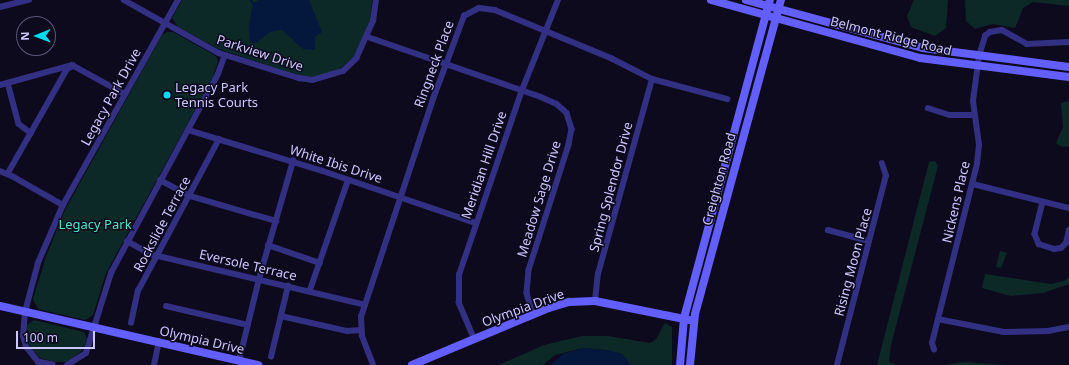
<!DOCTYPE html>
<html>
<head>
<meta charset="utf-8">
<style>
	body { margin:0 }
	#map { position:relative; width:1069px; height:365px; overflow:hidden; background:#0d0a1e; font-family:"Noto Sans",sans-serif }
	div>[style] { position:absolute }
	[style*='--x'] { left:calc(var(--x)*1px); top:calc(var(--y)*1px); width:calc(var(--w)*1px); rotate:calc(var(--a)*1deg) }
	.green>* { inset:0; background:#0c2928 }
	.water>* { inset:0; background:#04183d }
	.stream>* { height:1.5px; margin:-0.75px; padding:0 0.75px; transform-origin:0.75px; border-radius:0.75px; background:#04183d }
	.street>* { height:5.5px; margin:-2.75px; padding:0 2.75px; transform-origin:2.75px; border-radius:2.75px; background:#332f83 }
	.secondary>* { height:8px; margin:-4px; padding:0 4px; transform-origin:4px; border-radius:4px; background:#635eff }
	.dots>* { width:11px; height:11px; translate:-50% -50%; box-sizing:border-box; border:2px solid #0d0a1e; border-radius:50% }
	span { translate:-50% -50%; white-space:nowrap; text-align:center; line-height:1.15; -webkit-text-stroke:3px #0d0a1e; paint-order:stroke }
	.street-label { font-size:13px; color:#cec7ff }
	.poi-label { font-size:13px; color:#cec7ff }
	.left { translate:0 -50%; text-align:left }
	.park-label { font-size:13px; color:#47ebc3 }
	.north { position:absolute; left:16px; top:16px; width:40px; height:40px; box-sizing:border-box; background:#0d0a1e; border:1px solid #5a5678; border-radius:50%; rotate:269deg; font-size:11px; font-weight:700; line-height:16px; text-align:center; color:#cec7ff }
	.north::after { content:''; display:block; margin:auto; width:14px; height:18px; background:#00d9f2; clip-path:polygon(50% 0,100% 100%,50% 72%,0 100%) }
	.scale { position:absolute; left:16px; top:331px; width:79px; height:18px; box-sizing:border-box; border:2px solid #cec7ff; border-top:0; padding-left:5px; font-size:12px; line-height:14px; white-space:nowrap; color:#cec7ff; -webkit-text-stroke:3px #0d0a1e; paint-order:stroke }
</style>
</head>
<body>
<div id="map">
	<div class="green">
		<div style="clip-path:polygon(182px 0,372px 0,370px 20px,356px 55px,337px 71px,313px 77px,301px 76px,219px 49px,178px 27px,172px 18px)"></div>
		<div style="clip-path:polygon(914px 0,948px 0,946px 28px,935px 36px,911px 27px,907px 16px)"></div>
		<div style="clip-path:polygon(965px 0,1069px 0,1069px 6px,1033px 2px,1023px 8px,1015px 28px,993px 24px,975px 29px,966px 21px)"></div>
		<div style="clip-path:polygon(167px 32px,173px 32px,216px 56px,218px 61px,213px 77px,106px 273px,93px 315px,85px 320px,38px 309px,33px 299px,47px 254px,65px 210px,162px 35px)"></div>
		<div style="clip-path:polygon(1069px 101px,1069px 146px,1062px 147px,1056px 143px,1063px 127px,1061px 103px)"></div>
		<div style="clip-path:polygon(935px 161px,938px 166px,891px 345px,889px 362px,896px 365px,877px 365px,929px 162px)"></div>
		<div style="clip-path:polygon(1000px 251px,1007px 253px,1001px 268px,996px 267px)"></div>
		<div style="clip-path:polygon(985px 274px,1051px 284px,1064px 281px,1069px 277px,1069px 284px,1043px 293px,1011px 296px,982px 288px)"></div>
		<div style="clip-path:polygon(34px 320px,84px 332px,87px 339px,83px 350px,67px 362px,56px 362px,40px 358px,32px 350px,26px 338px,27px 325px)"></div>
		<div style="clip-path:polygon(665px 323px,672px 327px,672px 365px,631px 365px,622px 354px,606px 350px,583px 348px,555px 355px,543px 365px,499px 365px,544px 345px,582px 336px,608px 336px,650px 343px,656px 339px)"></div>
		<div style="clip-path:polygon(965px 362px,1008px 365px,1013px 365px,943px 365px)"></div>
	</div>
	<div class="water">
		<div style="clip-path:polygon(259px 0,309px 0,322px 32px,315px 37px,315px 50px,303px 49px,282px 30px,270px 32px,256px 43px,250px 43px,249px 26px,253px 3px)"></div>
		<div style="clip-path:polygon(583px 348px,606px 350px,622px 354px,631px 365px,551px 365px,563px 354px)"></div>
	</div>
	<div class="stream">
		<div style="--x:251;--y:0;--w:4;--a:56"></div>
	</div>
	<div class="street">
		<div style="--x:124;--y:0;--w:109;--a:29.2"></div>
		<div style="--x:219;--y:53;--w:84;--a:17.4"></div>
		<div style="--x:299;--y:78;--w:14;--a:8"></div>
		<div style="--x:313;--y:80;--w:31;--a:-17"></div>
		<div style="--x:343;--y:71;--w:18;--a:-43"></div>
		<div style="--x:356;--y:59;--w:42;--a:-65.9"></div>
		<div style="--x:373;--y:21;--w:21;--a:-82"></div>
		<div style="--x:0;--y:7;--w:30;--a:-14"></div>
		<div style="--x:368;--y:37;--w:183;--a:19.1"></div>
		<div style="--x:541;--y:97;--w:17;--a:24"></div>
		<div style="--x:557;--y:104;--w:13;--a:42"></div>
		<div style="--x:567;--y:113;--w:17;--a:73"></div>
		<div style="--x:572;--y:129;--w:16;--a:101"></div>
		<div style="--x:569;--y:145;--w:131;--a:107.7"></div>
		<div style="--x:529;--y:270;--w:23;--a:95"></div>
		<div style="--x:527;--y:293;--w:23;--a:75"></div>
		<div style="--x:8;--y:83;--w:42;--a:75"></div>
		<div style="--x:19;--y:124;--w:15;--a:37"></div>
		<div style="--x:0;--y:85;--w:75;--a:-15.5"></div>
		<div style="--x:72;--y:65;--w:60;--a:28.7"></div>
		<div style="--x:928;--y:108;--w:23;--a:18"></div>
		<div style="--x:950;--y:115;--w:23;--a:0"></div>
		<div style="--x:188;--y:130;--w:141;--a:16.9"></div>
		<div style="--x:323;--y:171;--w:162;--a:18.8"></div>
		<div style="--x:0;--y:171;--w:13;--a:23"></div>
		<div style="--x:12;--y:176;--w:59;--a:29.6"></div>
		<div style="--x:8;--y:173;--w:120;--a:-60.4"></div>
		<div style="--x:67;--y:69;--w:7;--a:-27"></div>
		<div style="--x:160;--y:180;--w:34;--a:28"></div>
		<div style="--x:190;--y:196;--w:90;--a:16.2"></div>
		<div style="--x:973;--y:184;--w:99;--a:14"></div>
		<div style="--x:1043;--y:202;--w:33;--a:104"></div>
		<div style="--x:1035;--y:234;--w:11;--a:68"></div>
		<div style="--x:1039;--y:244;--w:16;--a:18"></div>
		<div style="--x:1054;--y:249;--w:7;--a:-8"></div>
		<div style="--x:1061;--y:248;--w:7;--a:-45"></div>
		<div style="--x:1066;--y:243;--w:13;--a:-77"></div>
		<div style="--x:828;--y:230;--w:42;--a:15"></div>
		<div style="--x:127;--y:241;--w:26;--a:29"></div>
		<div style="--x:150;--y:254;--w:221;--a:13.3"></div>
		<div style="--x:268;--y:245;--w:55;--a:19.1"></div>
		<div style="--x:310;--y:290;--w:116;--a:-70.9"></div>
		<div style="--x:595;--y:301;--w:27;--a:-84"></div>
		<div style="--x:598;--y:274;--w:202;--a:-74.5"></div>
		<div style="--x:166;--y:306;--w:84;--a:13"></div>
		<div style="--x:281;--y:316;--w:68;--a:12.8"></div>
		<div style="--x:347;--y:331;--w:14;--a:-4"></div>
		<div style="--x:938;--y:319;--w:67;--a:11.1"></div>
		<div style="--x:1004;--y:332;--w:44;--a:-1.3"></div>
		<div style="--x:1048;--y:331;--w:21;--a:-11"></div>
		<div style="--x:131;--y:323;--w:33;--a:-78"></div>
		<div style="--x:138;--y:291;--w:172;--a:-61.9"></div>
		<div style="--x:474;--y:339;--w:39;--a:-113"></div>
		<div style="--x:459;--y:303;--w:28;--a:-90"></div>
		<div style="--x:459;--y:275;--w:195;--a:-71.2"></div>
		<div style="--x:522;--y:90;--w:97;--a:-68.2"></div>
		<div style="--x:934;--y:350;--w:7;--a:-106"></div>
		<div style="--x:932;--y:343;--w:185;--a:-75.9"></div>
		<div style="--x:977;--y:164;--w:19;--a:-84"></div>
		<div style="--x:979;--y:145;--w:44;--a:-97.8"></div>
		<div style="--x:973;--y:101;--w:45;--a:-82.4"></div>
		<div style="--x:979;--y:56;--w:21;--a:-73"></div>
		<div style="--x:985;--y:36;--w:6;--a:-39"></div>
		<div style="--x:990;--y:32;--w:12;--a:-9"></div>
		<div style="--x:1002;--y:30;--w:29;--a:29"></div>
		<div style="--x:1027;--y:44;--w:42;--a:-2.7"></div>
		<div style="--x:271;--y:357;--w:73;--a:-76.5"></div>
		<div style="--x:239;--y:361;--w:84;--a:-76.3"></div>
		<div style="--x:259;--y:279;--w:123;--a:-73.9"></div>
		<div style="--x:53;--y:365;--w:15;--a:-169"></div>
		<div style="--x:38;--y:362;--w:19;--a:-129"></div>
		<div style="--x:26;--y:347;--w:11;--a:-105"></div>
		<div style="--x:23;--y:336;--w:24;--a:-85"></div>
		<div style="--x:25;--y:312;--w:51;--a:-75.1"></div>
		<div style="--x:38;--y:263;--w:63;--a:-66.7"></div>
		<div style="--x:63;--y:205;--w:235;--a:-60.7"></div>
		<div style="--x:67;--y:365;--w:22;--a:-32"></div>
		<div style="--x:86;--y:353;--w:84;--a:-72.6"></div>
		<div style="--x:111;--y:273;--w:226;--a:-61.7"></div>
		<div style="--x:218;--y:74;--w:20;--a:-70"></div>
		<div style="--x:154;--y:365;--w:24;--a:-78"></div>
		<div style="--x:373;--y:365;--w:31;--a:-111"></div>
		<div style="--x:362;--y:336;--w:19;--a:-93"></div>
		<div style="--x:361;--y:317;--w:230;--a:-71.7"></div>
		<div style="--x:433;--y:99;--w:89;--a:-69.5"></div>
		<div style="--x:464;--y:16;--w:17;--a:-28"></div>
		<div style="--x:479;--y:8;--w:16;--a:7"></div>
		<div style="--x:495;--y:10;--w:126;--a:22.5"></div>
		<div style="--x:611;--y:58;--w:46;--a:27.1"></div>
		<div style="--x:652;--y:79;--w:78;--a:14.9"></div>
		<div style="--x:837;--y:365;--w:195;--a:-75.5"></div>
		<div style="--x:886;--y:176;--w:13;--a:-108"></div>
	</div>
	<div class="secondary">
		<div style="--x:711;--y:0;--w:217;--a:15.5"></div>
		<div style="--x:920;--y:58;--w:150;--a:7.3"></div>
		<div style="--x:746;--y:0;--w:183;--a:15.2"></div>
		<div style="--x:923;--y:48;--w:147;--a:7.4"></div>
		<div style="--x:0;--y:306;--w:265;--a:12.9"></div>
		<div style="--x:412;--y:365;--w:148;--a:-22.6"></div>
		<div style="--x:549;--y:308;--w:21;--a:-17"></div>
		<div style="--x:569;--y:302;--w:26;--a:-2"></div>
		<div style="--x:595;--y:301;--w:96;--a:11.4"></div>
		<div style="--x:680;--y:365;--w:47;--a:-85.1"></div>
		<div style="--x:684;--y:318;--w:329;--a:-74.9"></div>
		<div style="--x:690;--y:365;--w:51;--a:-84.4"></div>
		<div style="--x:695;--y:314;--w:326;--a:-74.7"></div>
	</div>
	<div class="dots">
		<div style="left:167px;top:95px;background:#00d9f2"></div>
	</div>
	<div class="street-label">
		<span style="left:891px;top:36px;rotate:14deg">Belmont Ridge Road</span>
		<span style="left:260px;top:53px;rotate:18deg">Parkview Drive</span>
		<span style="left:434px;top:64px;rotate:-70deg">Ringneck Place</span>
		<span style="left:111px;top:97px;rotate:-61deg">Legacy Park Drive</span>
		<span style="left:336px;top:164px;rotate:18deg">White Ibis Drive</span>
		<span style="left:484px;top:165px;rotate:-71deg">Meridian Hill Drive</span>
		<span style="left:719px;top:179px;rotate:-75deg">Creighton Road</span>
		<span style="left:611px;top:187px;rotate:-75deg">Spring Splendor Drive</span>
		<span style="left:539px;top:199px;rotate:-73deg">Meadow Sage Drive</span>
		<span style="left:956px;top:202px;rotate:-77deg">Nickens Place</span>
		<span style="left:162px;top:224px;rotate:-62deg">Rockslide Terrace</span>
		<span style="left:853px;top:262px;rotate:-75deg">Rising Moon Place</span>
		<span style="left:248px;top:265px;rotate:13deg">Eversole Terrace</span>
		<span style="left:523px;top:308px;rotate:-20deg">Olympia Drive</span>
		<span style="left:202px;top:340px;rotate:13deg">Olympia Drive</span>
	</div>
	<div class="poi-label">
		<span class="left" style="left:175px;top:95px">Legacy Park<br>Tennis Courts</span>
	</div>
	<div class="park-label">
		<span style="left:95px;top:224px">Legacy Park</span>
	</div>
	<div class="north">N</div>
	<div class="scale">100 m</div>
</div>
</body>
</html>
